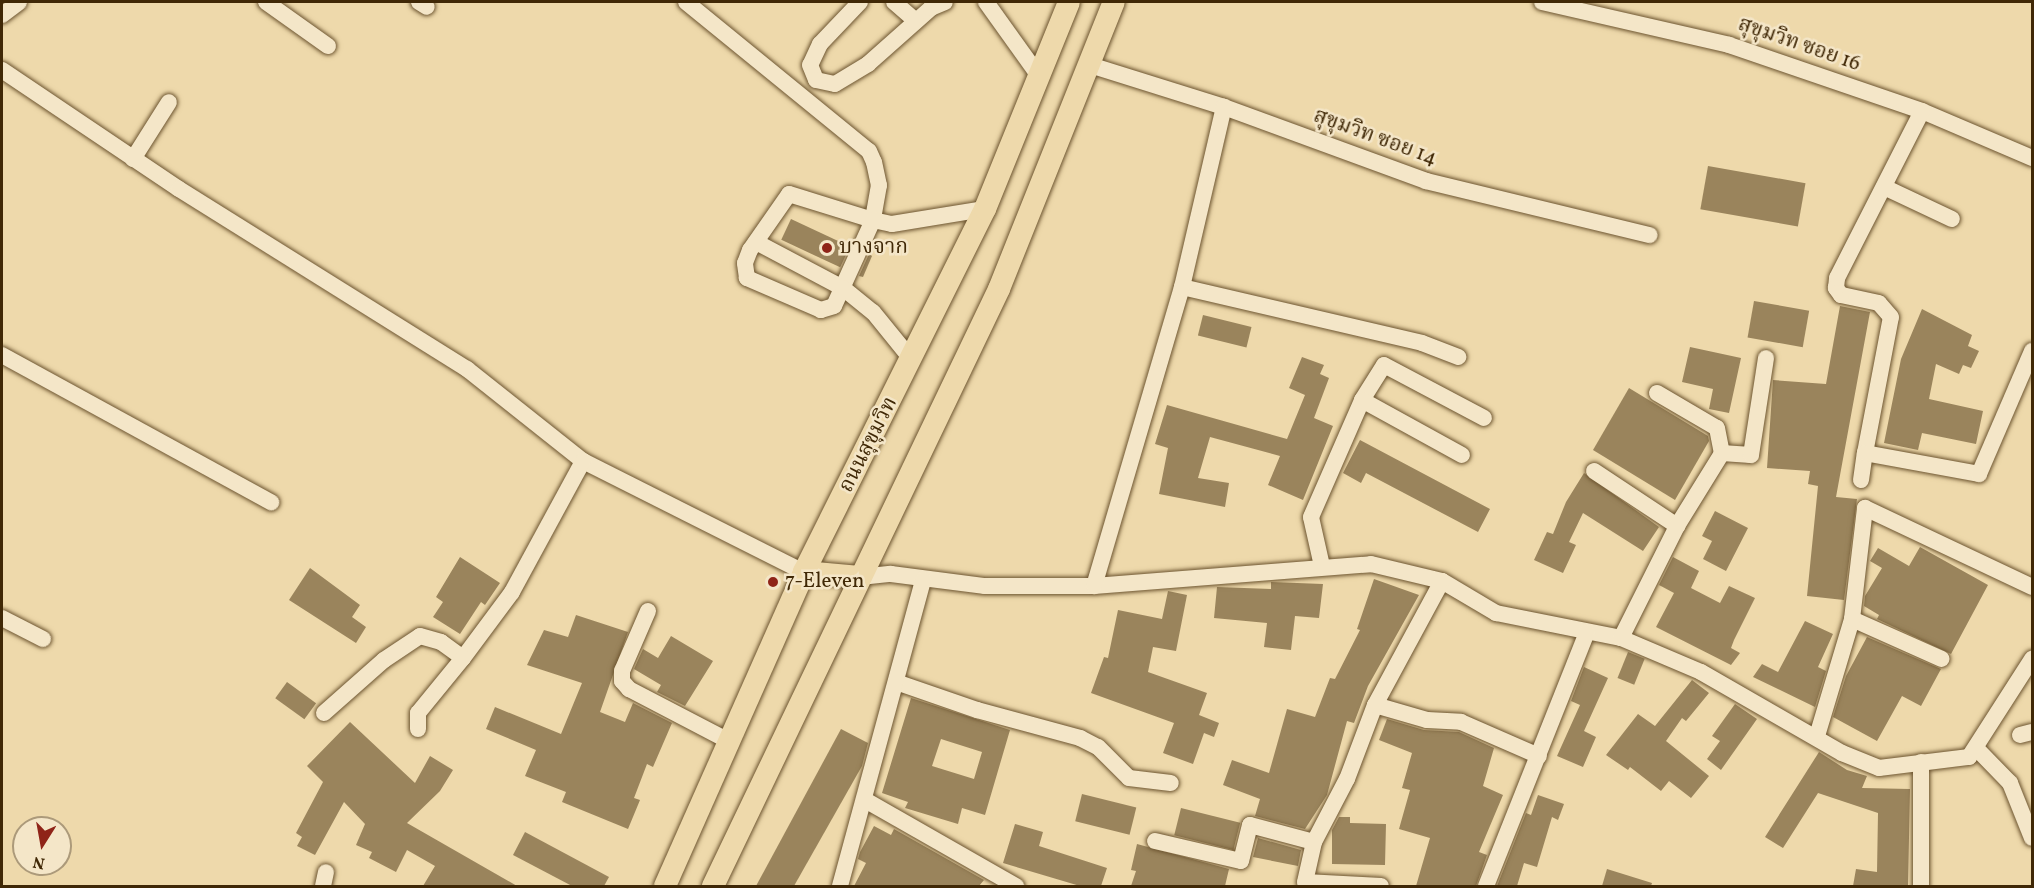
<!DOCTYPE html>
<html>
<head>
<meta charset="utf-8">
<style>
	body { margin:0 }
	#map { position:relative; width:2034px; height:888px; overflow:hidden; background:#eed9ab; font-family:Vollkorn,"Noto Serif Thai",serif }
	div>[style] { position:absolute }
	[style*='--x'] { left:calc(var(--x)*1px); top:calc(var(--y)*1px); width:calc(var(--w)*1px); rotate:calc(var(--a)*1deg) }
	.building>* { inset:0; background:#9a845c; transform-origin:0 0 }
	.roads { filter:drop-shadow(0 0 2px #6c542f) drop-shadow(0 0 2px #6c542f) }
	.minor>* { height:16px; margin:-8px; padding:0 8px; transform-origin:8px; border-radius:8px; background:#f4e6c8 }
	.major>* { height:22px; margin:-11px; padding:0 11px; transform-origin:11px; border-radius:11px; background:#eed9ab }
	.dots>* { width:16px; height:16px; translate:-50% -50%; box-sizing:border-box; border:3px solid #f4e6c8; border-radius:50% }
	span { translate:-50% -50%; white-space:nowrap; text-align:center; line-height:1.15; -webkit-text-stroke:5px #f4e6c8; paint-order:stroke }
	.street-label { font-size:21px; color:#402806 }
	.poi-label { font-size:21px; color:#402806 }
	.left { translate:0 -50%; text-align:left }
	.frame { position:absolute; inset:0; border:3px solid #402806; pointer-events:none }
	.north { position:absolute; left:12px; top:816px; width:60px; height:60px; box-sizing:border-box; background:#f4e6c8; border:2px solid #ac9a7a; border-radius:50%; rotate:191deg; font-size:16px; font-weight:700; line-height:24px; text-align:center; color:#402806 }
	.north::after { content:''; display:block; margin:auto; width:21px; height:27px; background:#8f2418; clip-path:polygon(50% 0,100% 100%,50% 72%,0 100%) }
</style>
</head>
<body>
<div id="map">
	<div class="building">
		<div style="left:1708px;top:166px;width:99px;height:44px;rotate:10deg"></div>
		<div style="left:791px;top:219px;width:65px;height:23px;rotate:25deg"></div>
		<div style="clip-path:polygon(869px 254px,872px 256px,863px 277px,859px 276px)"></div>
		<div style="left:1754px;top:301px;width:56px;height:37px;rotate:10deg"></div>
		<div style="clip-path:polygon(1840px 306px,1870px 312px,1836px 497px,1857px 499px,1844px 600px,1807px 596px,1818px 486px,1808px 484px,1810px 471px,1767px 468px,1773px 380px,1826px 384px)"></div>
		<div style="clip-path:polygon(1922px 309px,1972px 335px,1968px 346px,1979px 351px,1971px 368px,1963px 365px,1959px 374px,1936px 364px,1929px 399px,1983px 411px,1976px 444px,1922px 433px,1918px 450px,1884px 443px,1901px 359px)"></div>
		<div style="left:1203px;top:315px;width:50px;height:21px;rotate:14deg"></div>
		<div style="clip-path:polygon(1690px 347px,1741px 358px,1729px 413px,1709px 409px,1713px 389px,1682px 382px)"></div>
		<div style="clip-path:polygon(1302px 357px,1324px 365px,1320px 374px,1329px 378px,1314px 418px,1333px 426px,1303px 500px,1268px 485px,1280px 456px,1210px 437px,1198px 478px,1229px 483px,1225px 507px,1159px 494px,1168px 448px,1155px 444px,1167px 405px,1287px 439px,1305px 395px,1289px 388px)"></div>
		<div style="clip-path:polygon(1629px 388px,1708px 436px,1709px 441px,1675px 500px,1593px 450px)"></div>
		<div style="clip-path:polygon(1360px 440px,1490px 509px,1478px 532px,1366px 473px,1361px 483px,1343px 473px)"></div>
		<div style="clip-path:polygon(1584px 473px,1659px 527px,1643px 551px,1583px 513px,1569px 542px,1576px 545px,1563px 573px,1534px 560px,1547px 532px,1553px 534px,1566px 502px)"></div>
		<div style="clip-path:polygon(1715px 511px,1748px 528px,1726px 571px,1703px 559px,1712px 541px,1702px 536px)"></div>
		<div style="clip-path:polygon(1920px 547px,1988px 585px,1951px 654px,1877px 619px,1879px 615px,1864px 606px,1865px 596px,1882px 568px,1870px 561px,1878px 548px,1909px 566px)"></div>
		<div style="clip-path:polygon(460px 557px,500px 583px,485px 605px,481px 602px,460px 634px,433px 617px,443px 602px,436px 597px)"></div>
		<div style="clip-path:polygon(1673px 557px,1699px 571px,1691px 588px,1720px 603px,1729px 586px,1755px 598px,1734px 640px,1731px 648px,1740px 653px,1731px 665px,1656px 627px,1674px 593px,1659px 585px)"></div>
		<div style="clip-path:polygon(310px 568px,360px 605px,352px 617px,366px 627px,356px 643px,289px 600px)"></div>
		<div style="clip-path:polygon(1374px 579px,1419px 595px,1368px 686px,1354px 723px,1347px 721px,1327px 795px,1305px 829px,1255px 816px,1260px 799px,1223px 785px,1232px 760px,1269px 773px,1287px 709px,1315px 717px,1330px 678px,1335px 679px,1360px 630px,1357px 629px)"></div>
		<div style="clip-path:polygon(1271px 582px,1323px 584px,1319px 618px,1295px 616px,1291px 650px,1264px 647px,1267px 623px,1214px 618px,1217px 587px,1271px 589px)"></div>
		<div style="clip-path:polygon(1168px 591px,1187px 595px,1176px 651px,1153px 647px,1148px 672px,1207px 693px,1199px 715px,1219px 723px,1214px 737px,1204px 733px,1193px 764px,1163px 753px,1174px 723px,1091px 693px,1104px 657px,1108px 658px,1118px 610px,1162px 619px)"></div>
		<div style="clip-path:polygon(576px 615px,628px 632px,600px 712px,625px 722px,633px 703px,672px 723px,653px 767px,647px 764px,634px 798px,640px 800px,628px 829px,562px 802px,566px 792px,525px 776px,536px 750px,486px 729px,495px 707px,561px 734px,582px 683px,527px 665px,544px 630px,568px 637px)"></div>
		<div style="clip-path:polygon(1805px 621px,1833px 634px,1818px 667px,1826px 671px,1815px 707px,1753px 677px,1762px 664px,1778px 672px)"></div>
		<div style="clip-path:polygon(671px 636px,713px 661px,685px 706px,657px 692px,661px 685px,634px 669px,643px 649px,658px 658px)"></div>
		<div style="clip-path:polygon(1867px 637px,1941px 669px,1921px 706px,1902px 696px,1877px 741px,1833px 717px,1846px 676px)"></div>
		<div style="left:1628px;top:652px;width:18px;height:28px;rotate:22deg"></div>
		<div style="clip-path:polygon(1584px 667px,1608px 678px,1584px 731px,1596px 737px,1583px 767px,1557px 756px,1580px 705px,1571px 701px)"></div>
		<div style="clip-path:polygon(1692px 680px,1709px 693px,1686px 721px,1682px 718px,1666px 741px,1709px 776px,1691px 798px,1669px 781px,1661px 791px,1630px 767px,1628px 770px,1606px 755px,1638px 714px,1655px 726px)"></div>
		<div style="left:287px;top:682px;width:36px;height:20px;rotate:36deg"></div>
		<div style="clip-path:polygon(evenodd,911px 698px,1010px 730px,985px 815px,962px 808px,958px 824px,905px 808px,908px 802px,882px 793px,911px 698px,941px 739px,982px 752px,974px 779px,932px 766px,941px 739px)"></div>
		<div style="clip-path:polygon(1735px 704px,1757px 719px,1721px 770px,1707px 759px,1720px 741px,1712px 736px)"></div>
		<div style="clip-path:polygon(1387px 719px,1424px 730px,1459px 732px,1494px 748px,1483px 786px,1503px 795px,1479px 852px,1487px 855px,1476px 886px,1416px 886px,1430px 838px,1399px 829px,1410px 790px,1402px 788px,1412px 753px,1379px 740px)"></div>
		<div style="clip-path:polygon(350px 722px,415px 783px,430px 756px,453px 770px,440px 791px,407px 823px,517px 886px,423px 886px,435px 866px,407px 850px,396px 872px,369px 858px,372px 852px,356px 845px,365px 824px,344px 802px,315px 855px,297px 846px,302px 837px,296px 833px,323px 782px,307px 766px)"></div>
		<div style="clip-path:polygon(841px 729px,868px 743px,862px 766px,794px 886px,756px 886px)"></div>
		<div style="clip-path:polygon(1819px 752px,1847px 770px,1867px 776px,1862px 788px,1910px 789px,1908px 886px,1853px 886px,1856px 869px,1877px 872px,1878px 813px,1818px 793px,1783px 848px,1765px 837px)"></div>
		<div style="left:1082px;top:794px;width:56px;height:28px;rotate:14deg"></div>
		<div style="clip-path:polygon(1538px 795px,1564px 804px,1558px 820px,1552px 817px,1537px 867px,1524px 863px,1517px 886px,1497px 886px,1526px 813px,1531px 815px)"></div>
		<div style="left:1181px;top:808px;width:61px;height:28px;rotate:14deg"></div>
		<div style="clip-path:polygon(1339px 817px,1350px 817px,1350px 823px,1386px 824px,1385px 865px,1332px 864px,1332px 830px)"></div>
		<div style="clip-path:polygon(1015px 824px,1043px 832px,1039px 846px,1107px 868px,1101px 886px,1080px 886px,1003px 863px)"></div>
		<div style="clip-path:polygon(874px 826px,891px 835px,894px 829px,984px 880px,979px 886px,854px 886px,866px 863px,858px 859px,860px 852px)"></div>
		<div style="clip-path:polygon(525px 832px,609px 877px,604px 886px,572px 886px,513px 855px)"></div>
		<div style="clip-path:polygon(1258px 838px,1301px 850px,1298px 866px,1253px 857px)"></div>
		<div style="clip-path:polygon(1137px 844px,1229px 869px,1225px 886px,1131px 886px,1136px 871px,1131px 870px)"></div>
		<div style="clip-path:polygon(1607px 869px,1652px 883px,1651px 886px,1602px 886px)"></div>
	</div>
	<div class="roads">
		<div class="minor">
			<div style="--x:266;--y:2;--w:76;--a:35.4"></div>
			<div style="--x:419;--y:2;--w:9;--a:32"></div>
			<div style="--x:686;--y:2;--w:236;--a:39.2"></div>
			<div style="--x:869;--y:151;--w:12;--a:66"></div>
			<div style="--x:874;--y:162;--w:24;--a:78"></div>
			<div style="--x:879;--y:185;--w:36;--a:100"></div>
			<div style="--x:873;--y:220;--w:94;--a:114.4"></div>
			<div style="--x:834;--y:306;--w:14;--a:163"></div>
			<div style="--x:821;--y:310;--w:81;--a:-156.6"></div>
			<div style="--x:747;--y:278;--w:15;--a:-98"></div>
			<div style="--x:745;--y:263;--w:14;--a:-69"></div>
			<div style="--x:750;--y:250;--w:68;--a:-55.1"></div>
			<div style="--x:789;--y:194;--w:88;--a:17.2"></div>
			<div style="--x:873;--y:220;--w:19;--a:12"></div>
			<div style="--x:892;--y:224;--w:94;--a:-9.2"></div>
			<div style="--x:860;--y:2;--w:58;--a:133.6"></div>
			<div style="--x:820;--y:44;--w:23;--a:115"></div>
			<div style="--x:810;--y:65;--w:16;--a:68"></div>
			<div style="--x:816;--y:80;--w:19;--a:12"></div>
			<div style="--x:835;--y:84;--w:39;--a:-31"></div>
			<div style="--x:868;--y:64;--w:84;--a:-41.6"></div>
			<div style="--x:931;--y:8;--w:15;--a:-23"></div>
			<div style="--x:894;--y:2;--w:29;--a:41"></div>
			<div style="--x:986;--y:2;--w:91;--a:54.4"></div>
			<div style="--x:1542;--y:2;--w:192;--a:12.9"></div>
			<div style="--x:1729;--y:45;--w:204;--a:18.9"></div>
			<div style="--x:1922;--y:111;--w:120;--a:23.1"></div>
			<div style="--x:2;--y:15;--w:21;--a:-37"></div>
			<div style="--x:1090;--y:65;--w:140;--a:17.4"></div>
			<div style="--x:1224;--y:107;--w:215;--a:20.1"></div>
			<div style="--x:1426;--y:181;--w:230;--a:13.6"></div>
			<div style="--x:2;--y:70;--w:213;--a:33.9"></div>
			<div style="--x:179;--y:189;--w:340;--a:32"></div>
			<div style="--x:467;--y:369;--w:148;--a:38.4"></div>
			<div style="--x:583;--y:461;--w:247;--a:26.7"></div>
			<div style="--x:133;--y:159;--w:67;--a:-57.7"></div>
			<div style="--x:1884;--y:187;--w:75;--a:25.2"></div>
			<div style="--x:756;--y:242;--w:98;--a:27.9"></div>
			<div style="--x:843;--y:288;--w:38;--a:39"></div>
			<div style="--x:873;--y:312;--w:62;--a:50.9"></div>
			<div style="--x:1182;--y:287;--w:246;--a:13.1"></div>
			<div style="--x:1422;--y:343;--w:39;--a:21"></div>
			<div style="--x:2;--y:355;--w:307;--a:28.7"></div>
			<div style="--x:1657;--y:393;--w:69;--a:30.3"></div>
			<div style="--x:1717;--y:428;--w:25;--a:79"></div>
			<div style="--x:1362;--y:400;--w:41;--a:-57.8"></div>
			<div style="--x:1384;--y:365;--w:113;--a:27.9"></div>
			<div style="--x:1865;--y:453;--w:138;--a:-79.2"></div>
			<div style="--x:1891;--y:317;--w:18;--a:-131"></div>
			<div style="--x:1879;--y:303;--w:39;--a:-168"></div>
			<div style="--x:1841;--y:295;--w:9;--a:-126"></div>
			<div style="--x:1836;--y:288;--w:10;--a:-84"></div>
			<div style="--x:1837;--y:278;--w:187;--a:-63"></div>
			<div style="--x:1594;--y:471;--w:100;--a:33.5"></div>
			<div style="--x:1861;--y:480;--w:27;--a:-82"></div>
			<div style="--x:1865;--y:453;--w:116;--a:10.4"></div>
			<div style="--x:1979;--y:474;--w:134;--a:-66.7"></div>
			<div style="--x:1322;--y:566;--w:50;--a:-102.7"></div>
			<div style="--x:1311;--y:517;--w:128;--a:-66.4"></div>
			<div style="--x:1362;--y:400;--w:114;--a:28.8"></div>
			<div style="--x:860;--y:577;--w:31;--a:-6"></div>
			<div style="--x:891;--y:574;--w:95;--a:7.3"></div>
			<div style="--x:985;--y:586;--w:109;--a:0"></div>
			<div style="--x:1094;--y:586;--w:278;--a:-4.5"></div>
			<div style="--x:1371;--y:564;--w:73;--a:13.5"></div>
			<div style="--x:1442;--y:581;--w:63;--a:30.7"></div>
			<div style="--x:1496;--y:613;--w:127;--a:11.3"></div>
			<div style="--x:1621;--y:638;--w:87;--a:23"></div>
			<div style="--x:1701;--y:672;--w:163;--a:29.9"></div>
			<div style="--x:1842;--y:753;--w:40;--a:22"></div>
			<div style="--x:1879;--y:768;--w:91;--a:-7"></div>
			<div style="--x:1969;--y:757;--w:117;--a:-57.3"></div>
			<div style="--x:1094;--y:586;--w:312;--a:-73.6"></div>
			<div style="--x:1182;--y:287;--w:185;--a:-76.9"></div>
			<div style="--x:648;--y:611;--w:65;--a:113.4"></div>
			<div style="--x:622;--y:671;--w:10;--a:90"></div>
			<div style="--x:622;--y:681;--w:11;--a:49"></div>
			<div style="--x:629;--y:689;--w:110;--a:27.5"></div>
			<div style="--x:2;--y:618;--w:46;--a:27.1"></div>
			<div style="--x:1852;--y:619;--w:98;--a:24"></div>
			<div style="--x:1621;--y:638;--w:125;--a:-63.4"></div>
			<div style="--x:1677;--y:526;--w:86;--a:-58.3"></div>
			<div style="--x:1722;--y:453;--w:29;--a:4"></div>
			<div style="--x:1751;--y:455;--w:98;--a:-81.2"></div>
			<div style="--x:896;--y:682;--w:86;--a:19.1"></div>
			<div style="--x:977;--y:710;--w:107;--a:15.2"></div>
			<div style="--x:1080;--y:738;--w:20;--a:27"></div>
			<div style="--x:1098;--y:747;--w:44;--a:45"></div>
			<div style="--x:1129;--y:778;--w:42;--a:6.8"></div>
			<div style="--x:1375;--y:705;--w:54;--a:16.1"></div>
			<div style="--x:1427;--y:720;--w:34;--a:3"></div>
			<div style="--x:1461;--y:722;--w:85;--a:23.6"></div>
			<div style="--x:324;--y:713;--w:80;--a:-41.5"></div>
			<div style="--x:384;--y:660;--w:43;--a:-33.7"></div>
			<div style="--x:420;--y:636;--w:22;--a:16"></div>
			<div style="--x:441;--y:642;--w:27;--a:36"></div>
			<div style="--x:463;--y:658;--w:82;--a:-53.4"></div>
			<div style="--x:512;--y:592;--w:149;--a:-61.5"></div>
			<div style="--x:418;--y:729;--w:16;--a:-90"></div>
			<div style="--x:418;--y:713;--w:71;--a:-50.7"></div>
			<div style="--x:2020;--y:735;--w:12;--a:-14"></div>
			<div style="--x:1817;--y:736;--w:122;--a:-73.3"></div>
			<div style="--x:1852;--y:619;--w:112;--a:-83.3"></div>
			<div style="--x:1865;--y:508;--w:185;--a:25.3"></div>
			<div style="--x:1976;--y:748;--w:49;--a:45.8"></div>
			<div style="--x:2010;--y:783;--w:59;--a:68.2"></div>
			<div style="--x:1921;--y:762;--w:124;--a:90"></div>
			<div style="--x:865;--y:800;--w:174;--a:29.7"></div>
			<div style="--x:1155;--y:841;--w:88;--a:13.1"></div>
			<div style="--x:1241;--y:861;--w:37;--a:-76"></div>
			<div style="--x:1250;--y:825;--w:66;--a:14.9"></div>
			<div style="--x:323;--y:886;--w:14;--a:-78"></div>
			<div style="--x:840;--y:886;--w:317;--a:-74.8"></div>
			<div style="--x:1381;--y:886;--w:76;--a:-177"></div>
			<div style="--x:1305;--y:882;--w:41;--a:-77.3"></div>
			<div style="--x:1314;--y:842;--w:71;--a:-62.4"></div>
			<div style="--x:1347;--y:779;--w:79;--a:-69.3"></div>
			<div style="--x:1375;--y:705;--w:141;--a:-61.6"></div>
			<div style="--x:1486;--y:886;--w:273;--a:-68.3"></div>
		</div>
		<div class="major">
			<div style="--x:804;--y:572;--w:56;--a:5.1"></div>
			<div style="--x:665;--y:886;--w:343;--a:-66.1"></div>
			<div style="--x:804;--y:572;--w:406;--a:-63.5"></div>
			<div style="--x:985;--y:209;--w:223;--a:-67.9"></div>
			<div style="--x:713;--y:886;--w:662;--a:-64.4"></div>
			<div style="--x:999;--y:289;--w:309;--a:-68.2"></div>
		</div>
	</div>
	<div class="dots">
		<div style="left:827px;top:248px;background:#8f2418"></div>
		<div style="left:773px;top:582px;background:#8f2418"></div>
	</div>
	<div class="street-label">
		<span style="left:1799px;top:45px;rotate:19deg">สุขุมวิท ซอย 16</span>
		<span style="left:1375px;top:138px;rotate:20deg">สุขุมวิท ซอย 14</span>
		<span style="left:869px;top:445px;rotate:-63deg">ถนนสุขุมวิท</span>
	</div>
	<div class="poi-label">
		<span class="left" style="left:839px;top:248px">บางจาก</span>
		<span class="left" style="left:785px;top:582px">7-Eleven</span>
	</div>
	<div class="frame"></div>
	<div class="north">N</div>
</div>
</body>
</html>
